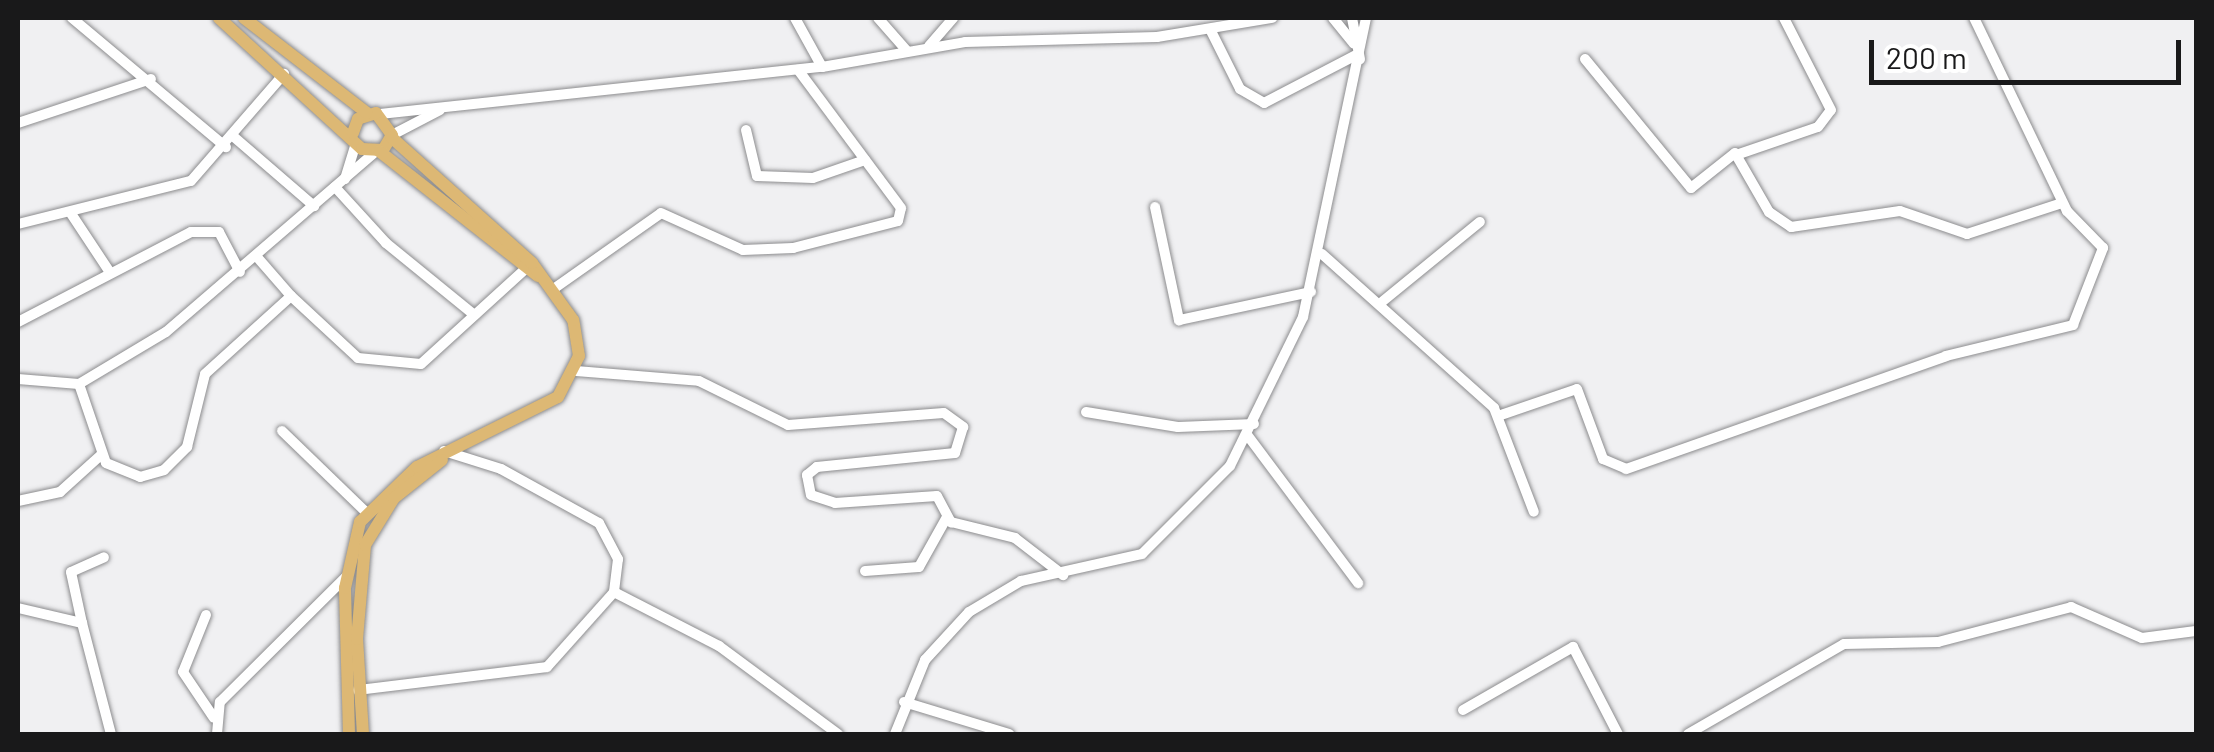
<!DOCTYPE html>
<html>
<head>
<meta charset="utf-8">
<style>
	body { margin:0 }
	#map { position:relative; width:2214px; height:752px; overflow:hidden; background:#f0f0f2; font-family:Barlow,sans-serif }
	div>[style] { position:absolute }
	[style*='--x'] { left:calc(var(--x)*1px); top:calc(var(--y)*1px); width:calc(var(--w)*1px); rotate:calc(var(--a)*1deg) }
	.roads { filter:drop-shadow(0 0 2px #8c8c8e) drop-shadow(0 0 2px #8c8c8e) }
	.minor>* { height:10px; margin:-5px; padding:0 5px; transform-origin:5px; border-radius:5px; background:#fff }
	.major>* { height:12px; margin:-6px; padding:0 6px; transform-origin:6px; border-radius:6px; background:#ddb874 }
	span { translate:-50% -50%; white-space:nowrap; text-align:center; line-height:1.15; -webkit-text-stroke:8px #fff; paint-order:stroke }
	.frame { position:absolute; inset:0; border:20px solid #19191a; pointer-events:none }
	.scale { position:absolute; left:1869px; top:40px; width:312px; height:45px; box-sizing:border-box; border:5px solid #19191a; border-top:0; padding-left:12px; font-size:30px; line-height:35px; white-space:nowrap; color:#19191a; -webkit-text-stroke:8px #fff; paint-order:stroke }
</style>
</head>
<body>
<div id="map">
	<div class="roads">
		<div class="minor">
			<div style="--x:72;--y:18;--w:201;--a:40"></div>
			<div style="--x:795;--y:18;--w:56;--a:61.1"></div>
			<div style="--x:878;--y:18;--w:44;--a:48.7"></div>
			<div style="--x:1333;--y:18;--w:33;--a:51"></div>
			<div style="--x:1352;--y:18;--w:42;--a:79"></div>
			<div style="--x:1211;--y:31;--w:65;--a:63.4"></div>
			<div style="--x:1240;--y:89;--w:28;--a:30"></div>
			<div style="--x:1264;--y:103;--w:106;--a:-27.5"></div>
			<div style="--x:929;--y:46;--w:37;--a:-49"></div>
			<div style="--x:1585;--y:59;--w:167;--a:50.6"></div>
			<div style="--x:1691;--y:188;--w:56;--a:-38.5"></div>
			<div style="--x:1735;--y:153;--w:68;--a:60"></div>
			<div style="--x:1769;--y:212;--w:27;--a:34"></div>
			<div style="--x:1791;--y:227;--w:110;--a:-8.4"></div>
			<div style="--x:1900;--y:211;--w:71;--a:18.9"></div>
			<div style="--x:1967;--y:234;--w:100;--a:-18.1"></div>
			<div style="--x:380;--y:114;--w:444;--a:-6.1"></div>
			<div style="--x:822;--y:67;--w:145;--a:-9.9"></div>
			<div style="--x:965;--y:42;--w:192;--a:-1.5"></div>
			<div style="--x:1157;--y:37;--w:117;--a:-9.4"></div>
			<div style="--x:18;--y:123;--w:140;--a:-18.3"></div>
			<div style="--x:746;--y:130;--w:47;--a:76.6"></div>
			<div style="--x:757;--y:176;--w:56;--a:2"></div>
			<div style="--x:813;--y:178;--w:55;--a:-19.1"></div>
			<div style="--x:392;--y:135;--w:54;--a:-27.5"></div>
			<div style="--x:234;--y:137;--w:106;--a:40.8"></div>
			<div style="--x:1739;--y:154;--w:83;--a:-18.9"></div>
			<div style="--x:1818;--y:127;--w:21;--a:-53"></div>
			<div style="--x:1831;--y:110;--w:103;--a:-117.1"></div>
			<div style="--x:345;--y:179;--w:37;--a:-73"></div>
			<div style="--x:335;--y:187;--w:76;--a:47.7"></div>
			<div style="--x:386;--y:243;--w:112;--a:39.2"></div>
			<div style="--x:1155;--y:207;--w:116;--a:78"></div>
			<div style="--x:1179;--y:320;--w:135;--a:-12"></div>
			<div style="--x:70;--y:212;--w:71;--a:56.5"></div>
			<div style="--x:18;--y:224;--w:178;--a:-14"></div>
			<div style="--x:191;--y:181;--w:142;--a:-49"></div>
			<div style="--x:1322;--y:254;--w:231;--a:41.8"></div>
			<div style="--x:1494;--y:408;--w:111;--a:69"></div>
			<div style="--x:552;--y:290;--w:133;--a:-35.2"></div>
			<div style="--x:661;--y:213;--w:90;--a:24.3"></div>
			<div style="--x:743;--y:250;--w:50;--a:-2.3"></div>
			<div style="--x:793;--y:248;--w:108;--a:-14.4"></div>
			<div style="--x:898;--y:221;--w:13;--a:-77"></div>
			<div style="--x:901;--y:208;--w:172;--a:-126.7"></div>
			<div style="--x:291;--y:296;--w:91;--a:42.8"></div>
			<div style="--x:358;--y:358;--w:63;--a:5.4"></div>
			<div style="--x:421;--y:364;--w:150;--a:-42.3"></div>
			<div style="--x:1383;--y:301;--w:125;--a:-39.2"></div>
			<div style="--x:18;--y:322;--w:195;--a:-27.5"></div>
			<div style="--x:191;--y:232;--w:28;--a:0"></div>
			<div style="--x:219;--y:232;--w:45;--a:62.3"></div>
			<div style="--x:576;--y:371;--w:123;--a:4.6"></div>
			<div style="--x:699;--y:381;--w:99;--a:26.3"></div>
			<div style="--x:788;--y:425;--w:156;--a:-4.4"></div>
			<div style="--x:944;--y:413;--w:24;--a:36"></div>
			<div style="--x:963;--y:427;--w:27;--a:107"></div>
			<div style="--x:955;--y:453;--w:139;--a:174.2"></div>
			<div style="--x:817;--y:467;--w:13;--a:141"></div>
			<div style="--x:807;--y:475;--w:20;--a:79"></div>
			<div style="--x:811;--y:495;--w:25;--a:18"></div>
			<div style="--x:835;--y:503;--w:102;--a:-3.9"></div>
			<div style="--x:937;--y:496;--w:30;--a:62"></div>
			<div style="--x:951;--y:522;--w:66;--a:14"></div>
			<div style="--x:1015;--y:538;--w:61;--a:37.6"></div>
			<div style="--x:18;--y:379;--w:61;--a:4.7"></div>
			<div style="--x:79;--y:384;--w:83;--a:71.1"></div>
			<div style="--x:106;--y:463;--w:37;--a:22"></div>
			<div style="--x:140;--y:477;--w:25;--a:-16"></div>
			<div style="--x:164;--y:470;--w:33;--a:-45"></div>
			<div style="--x:187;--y:447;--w:75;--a:-76.1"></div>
			<div style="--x:205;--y:374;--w:116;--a:-42.2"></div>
			<div style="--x:291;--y:296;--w:52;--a:-131.1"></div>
			<div style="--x:79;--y:384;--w:101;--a:-30.9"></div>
			<div style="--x:166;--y:332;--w:274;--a:-40.7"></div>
			<div style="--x:1086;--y:412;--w:93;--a:9.3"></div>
			<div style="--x:1178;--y:427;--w:76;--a:-2.3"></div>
			<div style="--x:1498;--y:416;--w:83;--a:-18.9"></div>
			<div style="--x:1577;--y:389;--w:75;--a:69.6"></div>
			<div style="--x:1603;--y:459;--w:25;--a:23"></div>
			<div style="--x:1626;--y:469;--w:339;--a:-19.4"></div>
			<div style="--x:1946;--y:356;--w:131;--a:-13.7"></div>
			<div style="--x:2073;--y:325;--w:83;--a:-68.7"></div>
			<div style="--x:2103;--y:248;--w:52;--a:-134.2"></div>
			<div style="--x:2067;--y:211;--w:214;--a:-115.7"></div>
			<div style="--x:282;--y:431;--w:117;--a:44"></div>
			<div style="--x:1248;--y:436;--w:184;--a:53.2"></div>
			<div style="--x:444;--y:451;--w:60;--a:17.5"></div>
			<div style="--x:501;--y:469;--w:112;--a:28.9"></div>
			<div style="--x:599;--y:523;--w:41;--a:62.2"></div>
			<div style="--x:618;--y:559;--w:33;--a:97"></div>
			<div style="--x:614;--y:592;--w:118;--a:27.2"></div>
			<div style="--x:719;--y:646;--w:148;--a:36.5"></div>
			<div style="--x:18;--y:501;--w:43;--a:-12.1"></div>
			<div style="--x:60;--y:492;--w:55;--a:-42.1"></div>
			<div style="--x:865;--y:571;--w:54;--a:-4.2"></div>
			<div style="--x:919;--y:567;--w:57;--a:-60.8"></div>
			<div style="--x:18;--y:608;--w:66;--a:13.2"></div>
			<div style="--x:82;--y:623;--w:115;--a:75.4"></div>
			<div style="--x:206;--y:615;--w:61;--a:112"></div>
			<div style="--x:183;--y:672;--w:55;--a:56"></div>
			<div style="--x:82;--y:623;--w:52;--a:-102.2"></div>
			<div style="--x:71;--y:572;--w:36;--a:-24"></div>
			<div style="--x:358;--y:690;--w:190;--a:-6.9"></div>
			<div style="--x:547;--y:667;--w:101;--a:-48.2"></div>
			<div style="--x:904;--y:702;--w:110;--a:16.9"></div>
			<div style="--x:1463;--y:710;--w:127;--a:-29.8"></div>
			<div style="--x:1573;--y:647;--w:98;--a:62.7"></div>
			<div style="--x:217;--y:734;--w:32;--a:-85"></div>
			<div style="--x:220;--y:702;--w:179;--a:-44.8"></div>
			<div style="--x:895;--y:734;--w:80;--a:-67.9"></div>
			<div style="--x:925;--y:660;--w:65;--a:-47.5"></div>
			<div style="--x:969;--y:612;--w:61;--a:-30.8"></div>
			<div style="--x:1021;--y:581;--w:124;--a:-12.6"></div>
			<div style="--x:1142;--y:554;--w:124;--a:-45"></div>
			<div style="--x:1230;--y:466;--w:166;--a:-63.9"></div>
			<div style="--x:1303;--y:317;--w:306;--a:-78.1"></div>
			<div style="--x:1688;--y:734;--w:180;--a:-30"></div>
			<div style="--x:1844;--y:644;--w:94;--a:-1.2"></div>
			<div style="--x:1938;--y:642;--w:138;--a:-14.7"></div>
			<div style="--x:2071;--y:607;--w:77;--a:23.6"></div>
			<div style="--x:2142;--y:638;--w:54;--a:-7.4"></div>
		</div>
		<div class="major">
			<div style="--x:219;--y:18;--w:194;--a:42.5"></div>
			<div style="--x:362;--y:149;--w:21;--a:3"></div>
			<div style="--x:383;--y:150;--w:17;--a:-59"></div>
			<div style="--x:392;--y:135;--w:27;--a:-126"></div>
			<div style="--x:376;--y:113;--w:19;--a:162"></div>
			<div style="--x:358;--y:119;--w:15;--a:110"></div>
			<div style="--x:244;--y:18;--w:155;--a:37.7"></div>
			<div style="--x:379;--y:151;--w:202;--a:38.2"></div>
			<div style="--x:349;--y:734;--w:146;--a:-91.6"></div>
			<div style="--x:345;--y:588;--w:68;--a:-77.2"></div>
			<div style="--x:360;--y:522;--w:79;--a:-44"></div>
			<div style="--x:417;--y:467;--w:157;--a:-26.4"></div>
			<div style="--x:558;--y:397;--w:46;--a:-62.9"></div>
			<div style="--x:579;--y:356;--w:36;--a:-99"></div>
			<div style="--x:573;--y:320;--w:70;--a:-125.7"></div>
			<div style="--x:532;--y:263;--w:188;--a:-138.2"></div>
			<div style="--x:363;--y:734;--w:95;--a:-93.6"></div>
			<div style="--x:357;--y:639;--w:94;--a:-85.1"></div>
			<div style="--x:365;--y:545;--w:55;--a:-58.3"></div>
			<div style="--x:394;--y:498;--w:61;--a:-38.4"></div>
		</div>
	</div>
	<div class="frame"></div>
	<div class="scale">200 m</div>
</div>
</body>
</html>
